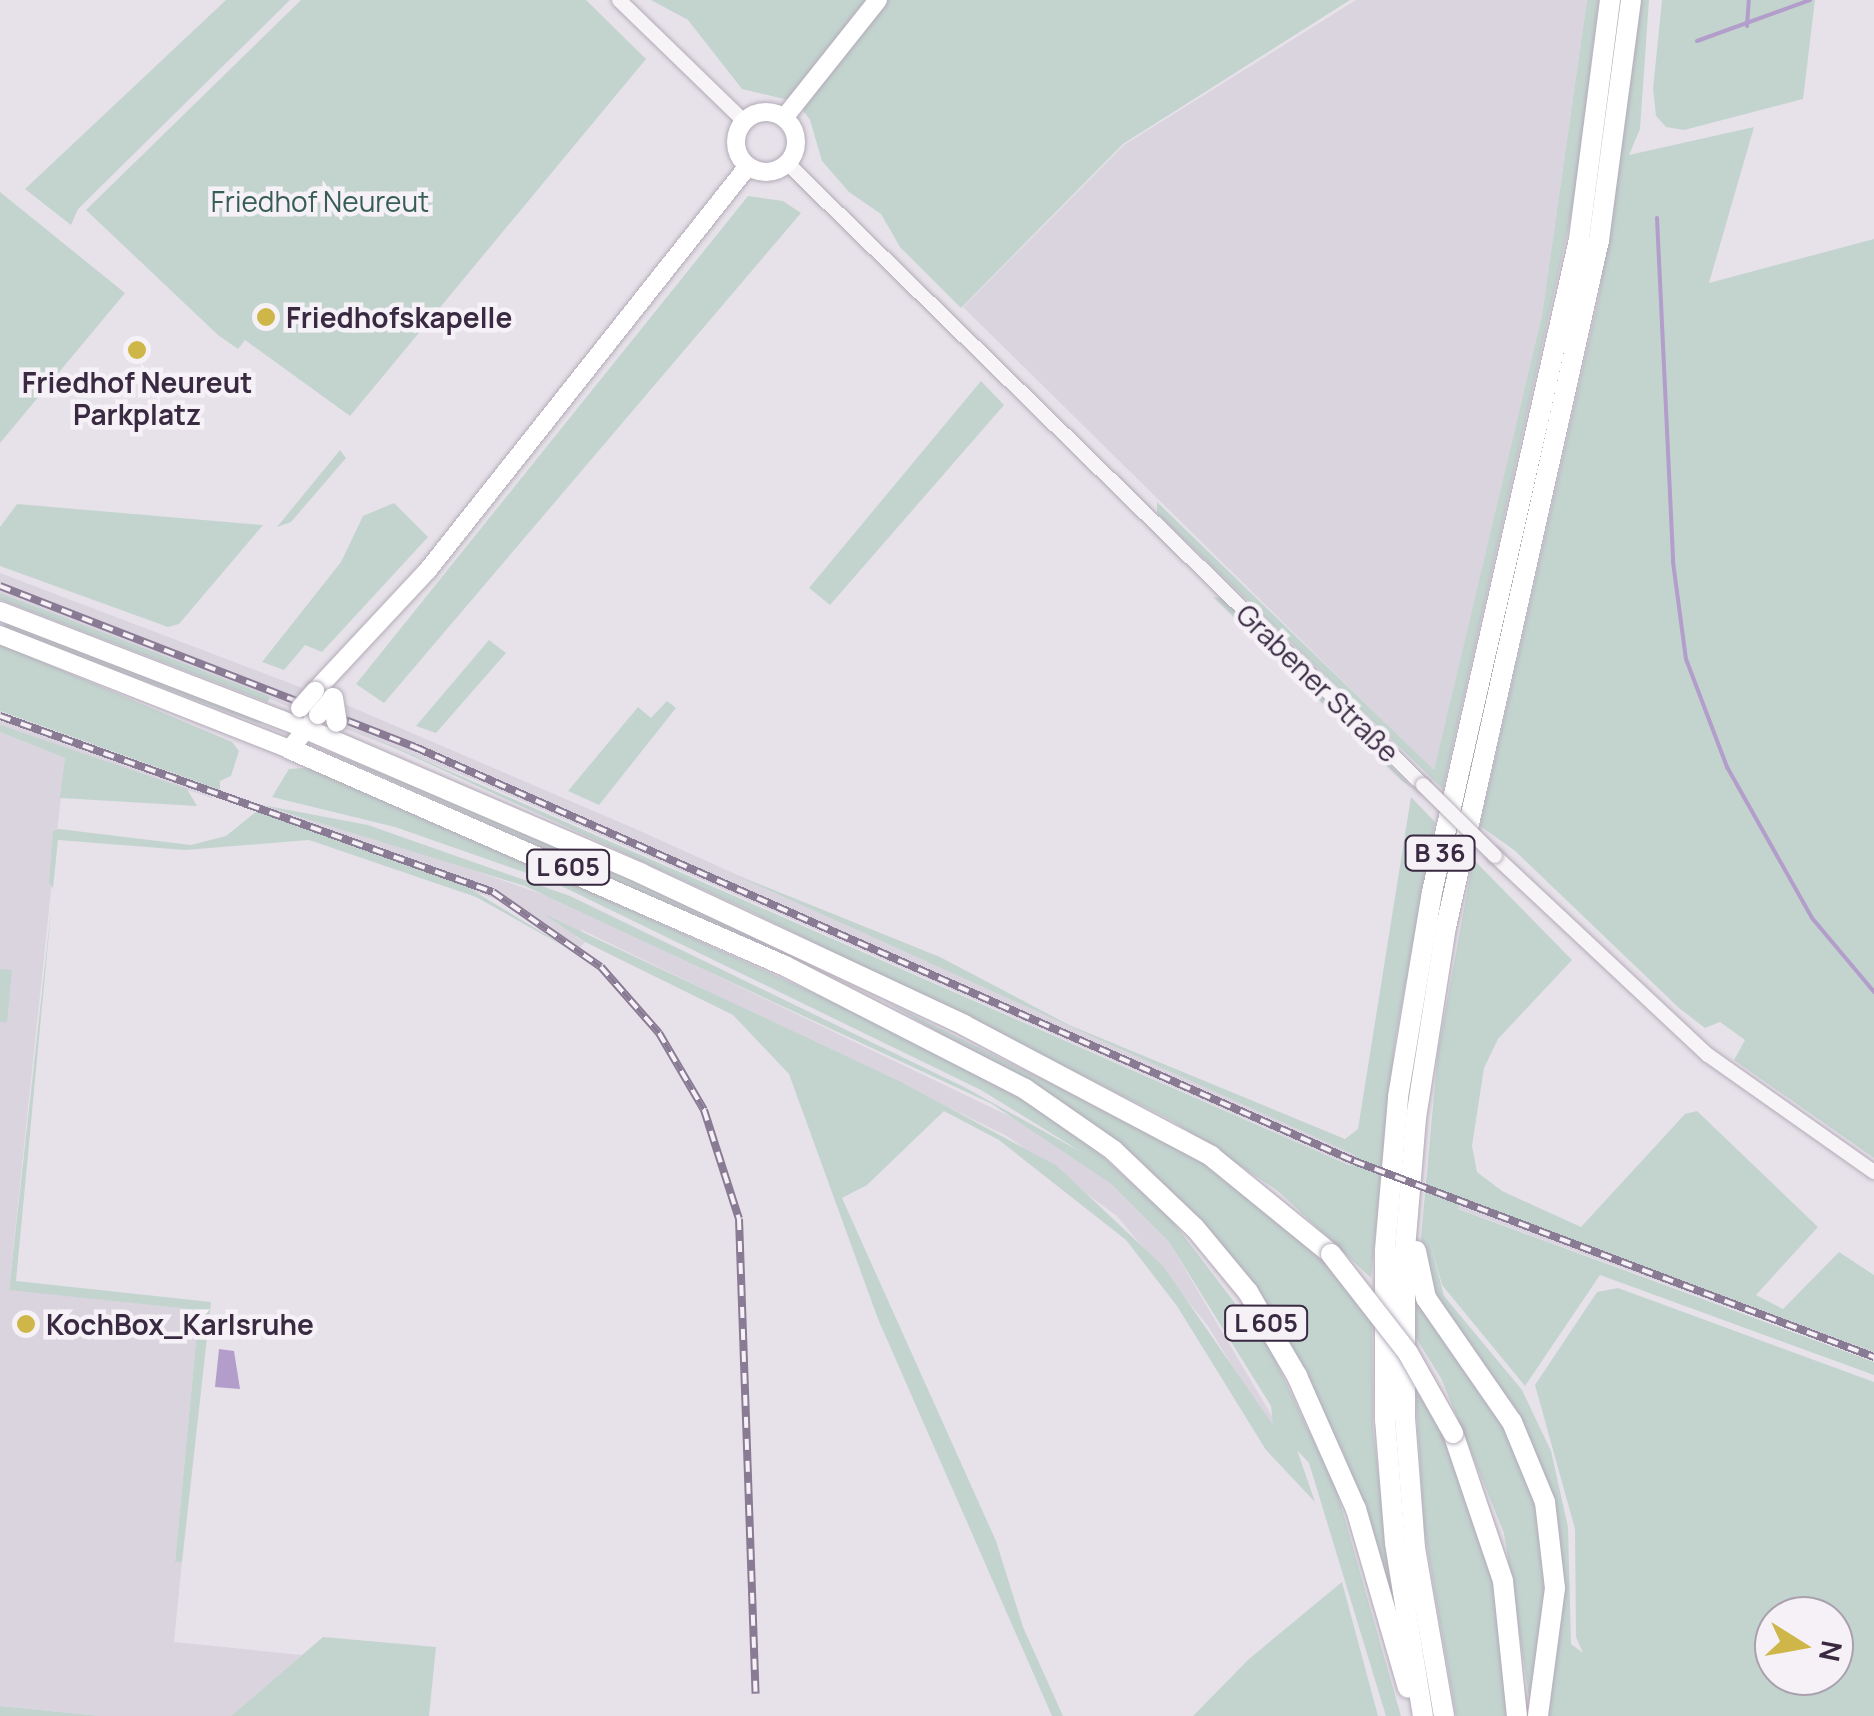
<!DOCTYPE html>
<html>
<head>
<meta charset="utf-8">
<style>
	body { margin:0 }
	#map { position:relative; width:1874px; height:1716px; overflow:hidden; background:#e7e2ea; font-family:Manrope,sans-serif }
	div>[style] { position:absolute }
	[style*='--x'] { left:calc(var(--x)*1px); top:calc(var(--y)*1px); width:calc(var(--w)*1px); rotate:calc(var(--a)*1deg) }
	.built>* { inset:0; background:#dad4df; transform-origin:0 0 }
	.green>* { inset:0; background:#c3d4cf; transform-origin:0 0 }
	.water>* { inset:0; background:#b39dca }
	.stream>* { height:4px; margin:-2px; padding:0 2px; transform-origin:2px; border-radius:2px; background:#b39dca }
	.roads { filter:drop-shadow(0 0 2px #b3abb8) drop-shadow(0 0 2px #b3abb8) }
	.minor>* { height:14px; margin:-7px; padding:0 7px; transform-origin:7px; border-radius:7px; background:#f7f4f8 }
	.major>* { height:18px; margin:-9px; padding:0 9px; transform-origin:9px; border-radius:9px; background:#fff }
	.major>.ring { margin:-9px; padding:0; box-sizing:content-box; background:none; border:18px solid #fff; border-radius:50% }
	.highway>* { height:20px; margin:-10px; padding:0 10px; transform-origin:10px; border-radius:10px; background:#fff }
	.rail>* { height:8px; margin-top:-4px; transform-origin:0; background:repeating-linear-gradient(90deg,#f5f1f7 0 11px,#8a7b94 0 22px); box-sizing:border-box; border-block:2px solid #8a7b94 }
	.bridges { filter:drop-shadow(0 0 2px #b3abb8) drop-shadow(0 0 2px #b3abb8) }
	.minor-bridge>* { height:14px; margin:-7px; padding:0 7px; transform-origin:7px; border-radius:7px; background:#f7f4f8 }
	.major-bridge>* { height:18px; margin:-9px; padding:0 9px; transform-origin:9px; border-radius:9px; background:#fff }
	.highway-bridge>* { height:20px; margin:-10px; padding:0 10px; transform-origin:10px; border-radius:10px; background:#fff }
	.dots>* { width:28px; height:28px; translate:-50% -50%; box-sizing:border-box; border:5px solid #f5f1f7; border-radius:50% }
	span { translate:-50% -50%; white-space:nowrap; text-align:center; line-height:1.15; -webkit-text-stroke:9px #f5f1f7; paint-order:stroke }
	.shield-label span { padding:2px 8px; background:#f5f1f7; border:2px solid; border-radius:8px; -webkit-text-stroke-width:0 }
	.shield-label { font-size:25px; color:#392a42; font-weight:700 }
	.park-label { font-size:28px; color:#375e56 }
	.poi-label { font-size:28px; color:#392a42; font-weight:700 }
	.left { translate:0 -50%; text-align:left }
	.street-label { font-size:28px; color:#392a42 }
	.north { position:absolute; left:1754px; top:1596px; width:100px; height:100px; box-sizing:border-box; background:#f5f1f7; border:2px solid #aaa1af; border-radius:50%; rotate:101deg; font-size:28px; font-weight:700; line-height:40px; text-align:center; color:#392a42 }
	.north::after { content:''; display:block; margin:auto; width:35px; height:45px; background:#ceb748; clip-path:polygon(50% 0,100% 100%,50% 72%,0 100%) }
</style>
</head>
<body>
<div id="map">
	<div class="built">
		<div style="clip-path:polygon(1356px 0,1587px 0,1542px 315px,1434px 771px,963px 307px,1124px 145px)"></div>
		<div style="clip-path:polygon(0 573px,342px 703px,638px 830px,1356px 1155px,1352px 1166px,475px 780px,0 593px)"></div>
		<div style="clip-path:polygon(0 711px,22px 721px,220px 790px,212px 798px,14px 732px,0 725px)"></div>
		<div style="clip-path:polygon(0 732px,65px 758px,9px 1289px,199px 1310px,175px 1561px,182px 1562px,174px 1642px,302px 1655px,231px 1716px,100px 1716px,0 1706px)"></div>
		<div style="clip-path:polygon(262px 805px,343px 825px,559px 900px,1034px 1128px,1110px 1183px,1169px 1242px,1276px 1423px,1272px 1426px,1260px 1412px,1208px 1326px,1117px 1216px,1007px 1136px,582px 930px,576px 937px,585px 942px,576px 953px,498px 900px,284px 823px,257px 811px)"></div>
		<div style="left:1461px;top:1198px;width:441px;height:11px;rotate:20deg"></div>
	</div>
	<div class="green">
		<div style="clip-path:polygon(226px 0,290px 0,78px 209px,71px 225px,25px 189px)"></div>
		<div style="clip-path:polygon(301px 0,586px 0,646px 59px,350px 416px,245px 340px,238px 349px,218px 335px,86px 210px)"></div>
		<div style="clip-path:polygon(651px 0,1350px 0,1123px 144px,961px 308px,900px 247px,881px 214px,849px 192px,822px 161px,810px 120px,797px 102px,742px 89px,688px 20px)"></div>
		<div style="clip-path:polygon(1587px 0,1599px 0,1574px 203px,1443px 789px,1157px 513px,1157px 502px,1434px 770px,1542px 315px)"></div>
		<div style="clip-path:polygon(1641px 0,1649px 0,1640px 129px,1629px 155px,1754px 127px,1709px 283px,1874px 239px,1874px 1158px,1734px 1060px,1745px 1040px,1720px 1022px,1705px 1028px,1679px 1008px,1514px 850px,1480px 826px,1599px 296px)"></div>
		<div style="clip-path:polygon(1662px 0,1815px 0,1803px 99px,1684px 130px,1666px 127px,1656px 116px,1653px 89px)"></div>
		<div style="clip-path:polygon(0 192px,125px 293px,0 443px)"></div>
		<div style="clip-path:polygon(748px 196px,783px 201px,801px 213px,384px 703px,356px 684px)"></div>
		<div style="clip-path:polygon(981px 381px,1004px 405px,830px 605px,809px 588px)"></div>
		<div style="clip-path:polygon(340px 450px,346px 458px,291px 522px,277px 527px)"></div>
		<div style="clip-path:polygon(394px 503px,428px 537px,322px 652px,305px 645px,284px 670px,262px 662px,341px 562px,363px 516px)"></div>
		<div style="clip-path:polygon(17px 504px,263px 525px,179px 624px,168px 627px,0 566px,0 527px)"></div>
		<div style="left:0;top:593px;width:289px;height:6px;rotate:21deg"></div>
		<div style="clip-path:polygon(1213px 597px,1222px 598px,1416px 791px,1401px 780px)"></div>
		<div style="clip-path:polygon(9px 622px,262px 719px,260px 724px,1px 628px)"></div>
		<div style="clip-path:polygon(489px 640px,506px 653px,436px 733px,416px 726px)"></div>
		<div style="clip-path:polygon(0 644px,232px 742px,239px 751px,231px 776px,220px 781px,220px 790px,0 711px)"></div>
		<div style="clip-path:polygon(667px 701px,676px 708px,599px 805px,568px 791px,638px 707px,651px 718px)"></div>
		<div style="clip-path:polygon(0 725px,187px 789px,197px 806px,60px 798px,65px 758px,0 732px)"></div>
		<div style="clip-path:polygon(351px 728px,1351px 1166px,1355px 1155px,729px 872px,940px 957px,1069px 1025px,1345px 1139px,1358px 1129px,1411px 797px,1435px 822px,1395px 1042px,1371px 1278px,1278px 1191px,1171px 1120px,750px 911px)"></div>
		<div style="clip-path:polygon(309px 744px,539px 836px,768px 943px,764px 947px)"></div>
		<div style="clip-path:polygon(305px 768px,330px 773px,853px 1011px,1033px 1104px,1089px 1144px,1170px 1218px,1270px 1349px,1336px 1488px,1401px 1716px,1386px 1716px,1309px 1463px,1297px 1450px,1315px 1502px,1266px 1450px,1177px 1306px,1126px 1240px,999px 1140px,944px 1111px,867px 1185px,842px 1198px,996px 1541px,1023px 1627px,1063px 1716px,1052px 1716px,878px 1319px,789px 1074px,733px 1015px,585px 942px,544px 914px,901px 1082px,1057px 1166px,1163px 1266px,1273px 1425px,1271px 1406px,1169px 1242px,1110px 1183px,992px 1104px,525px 886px,262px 805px,368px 825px,570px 896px,964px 1087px,1083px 1153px,981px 1090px,555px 883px,395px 827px,272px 797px,289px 769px)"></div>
		<div style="clip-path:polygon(257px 811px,459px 882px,576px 953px,476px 897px,309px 840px,185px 850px,58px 840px,53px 888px,49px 883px,53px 831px,59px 829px,191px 845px,226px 836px)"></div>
		<div style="clip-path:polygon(evenodd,1473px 859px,1572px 960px,1498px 1039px,1484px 1068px,1472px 1146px,1477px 1172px,1502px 1191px,1581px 1227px,1685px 1114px,1697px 1111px,1818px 1227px,1756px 1295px,1783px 1309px,1839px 1252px,1874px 1275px,1874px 1352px,1460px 1198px,1458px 1209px,1874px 1362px,1874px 1375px,1600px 1275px,1525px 1386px,1442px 1285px,1429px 1238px,1444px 1296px,1522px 1390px,1551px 1451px,1568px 1527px,1571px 1644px,1583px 1653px,1576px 1637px,1575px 1529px,1535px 1385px,1597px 1292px,1618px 1288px,1874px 1382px,1874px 1716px,1542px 1716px,1552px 1508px,1440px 1315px,1420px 1249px,1438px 1051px,1473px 859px,1774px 1616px,1834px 1616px,1834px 1676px,1774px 1676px,1774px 1616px)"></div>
		<div style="clip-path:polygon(52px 901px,16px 1281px,211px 1302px,182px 1562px,175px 1562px,199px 1310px,9px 1290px)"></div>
		<div style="clip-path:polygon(0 969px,12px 970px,7px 1022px,0 1022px)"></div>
		<div style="clip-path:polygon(883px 1000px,1193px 1154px,1316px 1250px,1372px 1319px,1373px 1427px,1394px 1610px,1344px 1455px,1286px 1341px,1096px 1126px)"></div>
		<div style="clip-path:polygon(1415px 1288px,1483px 1385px,1537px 1488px,1550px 1571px,1532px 1716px,1504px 1533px,1441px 1378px,1413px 1333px)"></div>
		<div style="clip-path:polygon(1415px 1382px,1445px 1431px,1495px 1581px,1510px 1716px,1456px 1716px,1424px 1529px)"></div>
		<div style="clip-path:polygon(1342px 1582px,1378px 1716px,1193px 1716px,1249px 1659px)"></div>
		<div style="clip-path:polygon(323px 1637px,436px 1647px,429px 1716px,231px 1716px)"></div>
		<div style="clip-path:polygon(0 1706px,100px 1716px,0 1716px)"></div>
	</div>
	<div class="water">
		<div style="clip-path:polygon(219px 1349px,234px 1351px,240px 1389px,215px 1387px)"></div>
	</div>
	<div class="stream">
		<div style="--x:1747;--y:26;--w:26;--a:-86"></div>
		<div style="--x:1697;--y:41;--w:120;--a:-19.9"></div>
		<div style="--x:1657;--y:218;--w:344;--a:87.3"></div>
		<div style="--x:1673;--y:562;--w:98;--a:82.4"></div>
		<div style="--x:1686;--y:659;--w:116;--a:69.2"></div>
		<div style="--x:1727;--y:767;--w:173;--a:60.6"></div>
		<div style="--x:1812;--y:918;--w:97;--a:50"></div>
	</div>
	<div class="roads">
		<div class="minor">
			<div style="--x:619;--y:0;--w:175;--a:44.1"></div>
			<div style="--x:788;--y:164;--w:888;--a:44.36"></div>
			<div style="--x:1495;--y:856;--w:291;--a:43.1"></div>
			<div style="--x:1708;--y:1055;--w:203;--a:35.2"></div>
		</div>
		<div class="major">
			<div class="ring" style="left:736px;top:112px;width:42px;height:42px"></div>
			<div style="--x:784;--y:118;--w:151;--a:-51.5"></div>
			<div style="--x:0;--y:611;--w:328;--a:21.1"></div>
			<div style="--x:0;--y:635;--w:312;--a:21.5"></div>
			<div style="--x:290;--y:749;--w:38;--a:-51"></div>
			<div style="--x:315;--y:691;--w:166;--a:-47"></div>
			<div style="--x:428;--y:570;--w:515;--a:-51.62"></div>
		</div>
		<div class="highway">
			<div style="--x:306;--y:729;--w:364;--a:23.3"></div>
			<div style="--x:640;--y:873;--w:358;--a:25.1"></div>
			<div style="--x:964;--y:1025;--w:280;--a:27.9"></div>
			<div style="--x:1211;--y:1156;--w:155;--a:39.2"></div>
			<div style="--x:290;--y:749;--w:540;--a:23.67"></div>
			<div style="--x:785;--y:966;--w:270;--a:27.1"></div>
			<div style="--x:1025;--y:1089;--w:107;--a:34.7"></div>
			<div style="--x:1113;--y:1150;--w:113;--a:43.6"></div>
			<div style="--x:1195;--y:1228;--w:83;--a:50.4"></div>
			<div style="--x:1248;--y:1292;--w:97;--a:59.7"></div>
			<div style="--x:1297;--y:1376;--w:145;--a:66.1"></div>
			<div style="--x:1356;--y:1509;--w:186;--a:73.8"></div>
			<div style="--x:1416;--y:1251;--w:48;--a:78"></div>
			<div style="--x:1426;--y:1298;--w:151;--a:55.3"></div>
			<div style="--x:1512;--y:1422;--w:87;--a:67.6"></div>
			<div style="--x:1545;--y:1502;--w:87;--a:83.4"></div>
			<div style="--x:1555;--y:1588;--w:129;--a:97.6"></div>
			<div style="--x:1453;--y:1433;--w:156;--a:71.3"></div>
			<div style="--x:1503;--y:1581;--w:136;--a:84.1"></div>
			<div style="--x:1423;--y:1716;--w:175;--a:-99.2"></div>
			<div style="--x:1395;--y:1543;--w:123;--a:-94.6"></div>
			<div style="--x:1385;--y:1420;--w:170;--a:-90"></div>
			<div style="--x:1385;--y:1250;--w:154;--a:-85.1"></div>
			<div style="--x:1398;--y:1097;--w:208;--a:-80.6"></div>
			<div style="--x:1432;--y:892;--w:669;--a:-77.31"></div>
			<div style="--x:1579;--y:239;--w:241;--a:-82.6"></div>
			<div style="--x:1444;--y:1716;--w:170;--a:-99.8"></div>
			<div style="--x:1415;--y:1548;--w:130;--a:-94.4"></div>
			<div style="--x:1405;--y:1418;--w:169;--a:-90"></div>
			<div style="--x:1405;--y:1249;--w:131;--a:-85.2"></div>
			<div style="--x:1416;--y:1118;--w:193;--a:-81.1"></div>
			<div style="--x:1446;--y:927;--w:704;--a:-77.44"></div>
			<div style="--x:1599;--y:240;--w:242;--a:-82.4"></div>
		</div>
	</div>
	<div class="rail">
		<div style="--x:0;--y:586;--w:445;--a:21.2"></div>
		<div style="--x:415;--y:747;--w:1026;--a:23.79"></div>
		<div style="--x:1354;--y:1161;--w:556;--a:20.65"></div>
		<div style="--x:0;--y:716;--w:523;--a:19.65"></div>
		<div style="--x:493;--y:892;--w:131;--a:34.8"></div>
		<div style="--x:601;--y:967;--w:88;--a:48.7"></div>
		<div style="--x:659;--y:1033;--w:89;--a:59.7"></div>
		<div style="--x:704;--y:1110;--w:114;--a:72.2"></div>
		<div style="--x:739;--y:1219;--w:475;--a:88"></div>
	</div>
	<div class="bridges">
		<div class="minor-bridge">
			<div style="--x:1423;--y:785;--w:101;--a:44.6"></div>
		</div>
		<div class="major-bridge">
			<div style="--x:300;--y:708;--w:23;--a:-49"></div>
			<div style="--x:318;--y:715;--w:23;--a:-49"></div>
		</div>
		<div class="highway-bridge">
			<div style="--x:333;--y:698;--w:24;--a:81"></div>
			<div style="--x:1331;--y:1254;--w:125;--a:52.1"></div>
			<div style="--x:1408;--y:1353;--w:92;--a:60.6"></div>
		</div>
	</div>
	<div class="dots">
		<div style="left:266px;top:317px;background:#ceb748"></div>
		<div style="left:137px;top:350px;background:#ceb748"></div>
		<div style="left:26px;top:1324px;background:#ceb748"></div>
	</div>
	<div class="shield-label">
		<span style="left:1440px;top:853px">B 36</span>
		<span style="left:568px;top:867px">L 605</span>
		<span style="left:1266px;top:1323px">L 605</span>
	</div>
	<div class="park-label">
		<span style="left:320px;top:201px">Friedhof Neureut</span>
	</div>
	<div class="poi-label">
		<span class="left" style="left:286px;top:317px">Friedhofskapelle</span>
		<span style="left:137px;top:398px">Friedhof Neureut<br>Parkplatz</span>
		<span class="left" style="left:46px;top:1324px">KochBox_Karlsruhe</span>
	</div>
	<div class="street-label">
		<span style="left:1318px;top:683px;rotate:44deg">Grabener Straße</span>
	</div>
	<div class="north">N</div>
</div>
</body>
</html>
